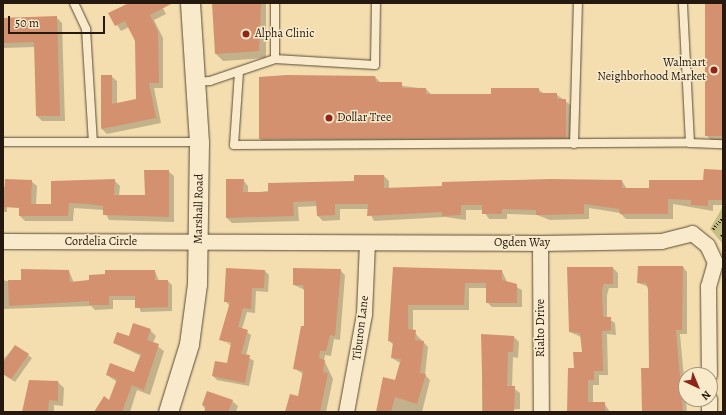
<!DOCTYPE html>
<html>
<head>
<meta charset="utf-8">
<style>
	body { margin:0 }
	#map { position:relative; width:726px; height:415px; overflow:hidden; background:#f4deaf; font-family:Alegreya,serif }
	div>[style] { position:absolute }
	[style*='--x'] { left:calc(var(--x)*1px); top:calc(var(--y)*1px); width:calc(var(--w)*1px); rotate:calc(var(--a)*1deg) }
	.green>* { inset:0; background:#c4bf85 }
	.shadow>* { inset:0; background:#0003 }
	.building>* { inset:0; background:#d3916f; transform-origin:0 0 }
	.path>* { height:2.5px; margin-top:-1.25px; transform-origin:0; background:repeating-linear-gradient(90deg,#24180f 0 1px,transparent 0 3px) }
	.roads { filter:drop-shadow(0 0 1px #584a37) drop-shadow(0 0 1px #584a37) }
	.service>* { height:8px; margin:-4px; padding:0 4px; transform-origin:4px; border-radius:4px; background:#f8eacb }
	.minor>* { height:15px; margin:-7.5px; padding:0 7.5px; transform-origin:7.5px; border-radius:7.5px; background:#f8eacb }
	.tertiary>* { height:19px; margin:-9.5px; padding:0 9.5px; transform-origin:9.5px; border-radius:9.5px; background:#f8eacb }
	.dots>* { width:11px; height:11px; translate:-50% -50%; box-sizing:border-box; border:2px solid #f8eacb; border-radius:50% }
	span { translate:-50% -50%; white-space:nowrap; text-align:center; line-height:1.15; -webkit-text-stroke:3px #f8eacb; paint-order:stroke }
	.poi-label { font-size:12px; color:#24180f }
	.left { translate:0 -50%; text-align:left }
	.right { translate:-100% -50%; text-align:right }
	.street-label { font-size:12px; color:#24180f }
	.frame { position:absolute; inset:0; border:4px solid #24180f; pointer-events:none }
	.north { position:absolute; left:678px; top:367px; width:40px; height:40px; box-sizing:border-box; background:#f8eacb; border:1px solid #a39680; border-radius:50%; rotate:136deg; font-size:11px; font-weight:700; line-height:16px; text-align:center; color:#24180f }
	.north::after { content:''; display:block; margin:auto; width:14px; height:18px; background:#8f2418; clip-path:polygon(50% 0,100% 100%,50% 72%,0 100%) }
	.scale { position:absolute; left:8px; top:16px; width:97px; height:18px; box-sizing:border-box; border:2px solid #24180f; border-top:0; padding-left:5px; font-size:12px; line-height:14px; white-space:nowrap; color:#24180f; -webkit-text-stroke:3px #f8eacb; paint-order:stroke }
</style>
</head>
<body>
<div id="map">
	<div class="green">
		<div style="clip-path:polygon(723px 206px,723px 244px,710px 229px)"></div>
	</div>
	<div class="shadow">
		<div style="clip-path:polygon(131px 3px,160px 3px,166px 14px,154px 20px,163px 38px,163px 88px,154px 88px,161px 123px,107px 134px,102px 129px,102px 76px,111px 76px,117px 81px,117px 104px,137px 100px,136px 40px,129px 27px,121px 31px,110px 14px)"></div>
		<div style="clip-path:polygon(214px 3px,266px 3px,266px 58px,223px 61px,216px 54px)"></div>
		<div style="clip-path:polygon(706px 3px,723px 3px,723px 143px,714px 143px,707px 136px)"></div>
		<div style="clip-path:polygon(56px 17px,62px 23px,65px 121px,42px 121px,37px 116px,35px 47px,3px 48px,3px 18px)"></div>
		<div style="clip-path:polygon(375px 77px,381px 83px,426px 89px,432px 95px,492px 95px,538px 89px,544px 94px,556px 94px,573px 107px,573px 145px,267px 146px,260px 139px)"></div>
		<div style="clip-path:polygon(168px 171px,174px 176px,174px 222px,109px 220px,104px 210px,74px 208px,73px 221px,25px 221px,20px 216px,19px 205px,7px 206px,7px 212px,3px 212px,3px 187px,31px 181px,37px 186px,36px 205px,52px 205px,114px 180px,120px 186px,119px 196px,146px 196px)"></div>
		<div style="clip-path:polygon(723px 171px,723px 205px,713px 205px,713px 211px,673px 204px,673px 219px,626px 219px,620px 213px,589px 208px,589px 219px,550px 220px,537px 215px,507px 214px,507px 219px,489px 219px,483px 210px,466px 210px,466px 220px,445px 217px,374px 221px,368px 209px,340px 209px,340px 220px,323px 221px,318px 216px,317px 206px,298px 207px,299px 221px,232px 223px,227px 218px,243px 180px,248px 186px,248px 193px,355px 182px,384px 176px,389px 181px,389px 189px,622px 181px,627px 189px,650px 189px,704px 181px)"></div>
		<div style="clip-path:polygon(683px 267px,687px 272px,687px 334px,680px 334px,687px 412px,643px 412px,650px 369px,649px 287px,638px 283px)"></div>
		<div style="clip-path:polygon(394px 268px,502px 271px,507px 282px,522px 290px,522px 307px,492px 307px,487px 302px,487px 288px,469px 288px,469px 310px,413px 310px,413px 331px,428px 347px,425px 375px,430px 380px,422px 412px,376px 412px,395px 381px,400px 363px,392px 358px,394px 345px,389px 341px)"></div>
		<div style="clip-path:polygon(568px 268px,613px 268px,618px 273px,618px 288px,609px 288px,607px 295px,607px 318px,615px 323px,616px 335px,607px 334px,608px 375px,599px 375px,599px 385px,593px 385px,593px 403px,604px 403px,610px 412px,568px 412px,575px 369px,583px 353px,581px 337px,570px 332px)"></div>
		<div style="clip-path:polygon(340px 270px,345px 275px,340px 340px,334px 339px,331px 356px,325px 355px,324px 360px,333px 379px,326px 412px,285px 412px,291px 395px,299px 398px,303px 374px,294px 368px,305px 327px,305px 290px,294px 285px)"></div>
		<div style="clip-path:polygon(69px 271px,74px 283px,155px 271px,159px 281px,168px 281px,172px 285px,172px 311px,141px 312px,136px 300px,113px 300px,113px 309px,95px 310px,91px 306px,3px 309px,3px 277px,5px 281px,22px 281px)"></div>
		<div style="clip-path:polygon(evenodd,265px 271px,269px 275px,268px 292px,256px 291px,255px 313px,247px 312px,242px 329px,251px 335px,246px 356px,254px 361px,249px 386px,217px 380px,213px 376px,228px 364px,232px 346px,220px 339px,230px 306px,225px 301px,265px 271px,224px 340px,237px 343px,236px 345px,224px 342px,224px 340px)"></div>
		<div style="clip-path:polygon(150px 330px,156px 336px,153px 343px,164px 351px,150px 395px,137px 390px,130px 412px,95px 412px,110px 401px,117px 382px,107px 375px,134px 373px,141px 356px,114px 343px)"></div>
		<div style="clip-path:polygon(482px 335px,513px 336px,519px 342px,518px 358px,513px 357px,512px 387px,520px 393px,520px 409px,482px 412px)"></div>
		<div style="clip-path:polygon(15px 346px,32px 358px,15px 382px,3px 374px,3px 360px)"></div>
		<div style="clip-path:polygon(58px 382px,64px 388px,63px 406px,54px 405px,54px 412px,23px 412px)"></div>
		<div style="clip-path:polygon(232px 401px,238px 406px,236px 412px,206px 412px,203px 405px)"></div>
	</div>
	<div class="building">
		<div style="clip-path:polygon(129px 3px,173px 3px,150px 15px,158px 32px,159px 83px,149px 83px,156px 118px,101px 129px,101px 75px,112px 75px,112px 104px,136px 99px,135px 41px,125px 21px,115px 26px,108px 13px)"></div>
		<div style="clip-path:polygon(212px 3px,261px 3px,259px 51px,215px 54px)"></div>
		<div style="left:705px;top:3px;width:18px;height:133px"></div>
		<div style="clip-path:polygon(57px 16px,60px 116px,36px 116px,34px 42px,3px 43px,3px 18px)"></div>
		<div style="clip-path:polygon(286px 75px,375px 76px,376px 82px,402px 82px,402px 88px,426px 88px,426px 94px,491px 94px,491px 88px,539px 88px,539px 93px,557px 93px,557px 99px,566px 99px,566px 138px,259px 139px,259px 77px)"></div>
		<div style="clip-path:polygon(704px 169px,723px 170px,723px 200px,708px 200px,708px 206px,691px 205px,691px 200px,668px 199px,668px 214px,620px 214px,619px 209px,584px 204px,584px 214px,544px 215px,536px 215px,536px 210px,502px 209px,502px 214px,482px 214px,482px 205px,461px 205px,461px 215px,442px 216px,442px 212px,367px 216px,368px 204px,335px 204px,335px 215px,317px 216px,316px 201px,293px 202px,294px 216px,226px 218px,226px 179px,244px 179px,243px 192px,268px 192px,268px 183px,354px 181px,354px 175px,384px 175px,384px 188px,442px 186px,442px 182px,550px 179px,622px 180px,622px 188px,649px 188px,649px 180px,703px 180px)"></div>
		<div style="clip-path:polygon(144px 170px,169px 170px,169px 217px,103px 215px,103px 206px,89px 204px,69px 203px,68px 216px,19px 216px,19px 208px,4px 207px,5px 179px,32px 180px,31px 204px,51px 204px,51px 181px,115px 179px,114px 195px,145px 195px)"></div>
		<div style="clip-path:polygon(638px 266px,683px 266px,682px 330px,676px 330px,683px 412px,642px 412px,641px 368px,649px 368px,648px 289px,646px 283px,637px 283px)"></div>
		<div style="clip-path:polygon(393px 267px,502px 270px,502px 280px,517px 284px,517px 303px,486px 303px,486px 283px,465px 283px,464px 305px,408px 305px,408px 329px,416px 330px,415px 340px,424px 341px,420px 373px,426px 374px,417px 404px,395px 397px,391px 412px,376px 412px,383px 377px,395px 380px,401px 359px,391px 358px,393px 342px,388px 341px)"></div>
		<div style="clip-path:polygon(567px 267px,613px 267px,613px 284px,604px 284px,602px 289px,603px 317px,611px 317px,611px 330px,602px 331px,603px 371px,594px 371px,594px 380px,588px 380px,588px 402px,605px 402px,605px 412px,567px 412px,568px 368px,574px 368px,573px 352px,582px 352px,580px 333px,569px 332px)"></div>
		<div style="clip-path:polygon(226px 268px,265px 270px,264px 288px,252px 288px,251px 309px,243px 308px,238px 327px,248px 330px,241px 354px,250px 355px,245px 383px,212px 376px,215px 361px,227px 363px,231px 343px,219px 340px,230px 302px,224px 302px)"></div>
		<div style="clip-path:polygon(293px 268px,341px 269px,335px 336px,330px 335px,326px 351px,320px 351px,319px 358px,325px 360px,323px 372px,328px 373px,320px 412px,285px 412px,290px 394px,298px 396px,303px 371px,293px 369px,301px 326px,304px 326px,304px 291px,303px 285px,293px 285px)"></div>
		<div style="clip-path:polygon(21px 269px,69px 270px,70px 282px,89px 280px,89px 275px,105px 274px,105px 270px,155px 270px,155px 280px,168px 280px,168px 307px,135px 308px,135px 296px,109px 296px,109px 305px,89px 305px,89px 301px,9px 306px,8px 280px,21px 280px)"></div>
		<div style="clip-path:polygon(133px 323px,151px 329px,147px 340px,159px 344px,144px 390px,132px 385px,122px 412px,94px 412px,104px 396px,109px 400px,117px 379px,106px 375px,110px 363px,134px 372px,141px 354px,113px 343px,117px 332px,129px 336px)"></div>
		<div style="clip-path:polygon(481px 334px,514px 336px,513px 352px,508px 352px,507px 386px,515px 386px,514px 412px,483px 412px)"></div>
		<div style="clip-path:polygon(15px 345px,29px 354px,11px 379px,3px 374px,3px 363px)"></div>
		<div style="clip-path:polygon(29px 380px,58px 381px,58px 401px,49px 400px,48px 412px,22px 412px)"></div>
		<div style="clip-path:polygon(207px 391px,233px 400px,228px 412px,204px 412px,206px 407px,202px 405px)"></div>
	</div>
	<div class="path">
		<div style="--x:713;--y:229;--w:16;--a:-50"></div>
		<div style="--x:721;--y:236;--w:3;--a:-45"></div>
	</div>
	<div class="roads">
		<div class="service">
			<div style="--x:74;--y:3;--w:29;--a:65"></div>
			<div style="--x:86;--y:29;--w:113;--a:86.5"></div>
			<div style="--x:275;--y:3;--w:56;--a:90"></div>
			<div style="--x:275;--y:59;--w:100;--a:3.4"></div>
			<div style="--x:375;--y:65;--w:62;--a:-89.1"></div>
			<div style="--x:239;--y:72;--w:73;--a:93.9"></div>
			<div style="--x:234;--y:145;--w:456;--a:-0.3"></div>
			<div style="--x:690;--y:143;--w:140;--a:-92.9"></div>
			<div style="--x:195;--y:82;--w:15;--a:-4"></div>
			<div style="--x:210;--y:81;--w:69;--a:-18.7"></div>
			<div style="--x:3;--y:142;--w:196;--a:0"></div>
			<div style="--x:690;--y:143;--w:33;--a:2"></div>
			<div style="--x:574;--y:144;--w:141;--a:-88.4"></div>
		</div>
		<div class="minor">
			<div style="--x:3;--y:241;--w:537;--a:0.21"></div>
			<div style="--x:540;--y:243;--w:121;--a:-0.9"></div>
			<div style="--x:661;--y:241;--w:32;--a:-14"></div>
			<div style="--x:692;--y:233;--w:19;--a:39"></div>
			<div style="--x:707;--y:245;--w:19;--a:65"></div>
			<div style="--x:715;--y:262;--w:25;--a:106"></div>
			<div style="--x:708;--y:286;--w:89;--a:89.4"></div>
			<div style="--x:540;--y:243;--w:169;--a:89.7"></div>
			<div style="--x:346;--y:412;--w:100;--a:-79.6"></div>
			<div style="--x:364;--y:314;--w:71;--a:-87.6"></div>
			<div style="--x:709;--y:412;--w:13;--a:-90"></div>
		</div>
		<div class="tertiary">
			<div style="--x:168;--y:412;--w:71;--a:-72.8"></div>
			<div style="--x:189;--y:344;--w:61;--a:-82.4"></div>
			<div style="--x:197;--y:284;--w:142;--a:-89.2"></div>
			<div style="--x:199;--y:142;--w:139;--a:-93.7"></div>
		</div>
	</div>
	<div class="dots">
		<div style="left:246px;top:34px;background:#8f2418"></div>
		<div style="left:714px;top:70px;background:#8f2418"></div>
		<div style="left:329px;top:118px;background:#8f2418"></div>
	</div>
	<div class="poi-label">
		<span class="left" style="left:255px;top:34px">Alpha Clinic</span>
		<span class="right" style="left:706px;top:70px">Walmart<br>Neighborhood Market</span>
		<span class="left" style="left:337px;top:118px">Dollar Tree</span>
	</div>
	<div class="street-label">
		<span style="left:199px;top:209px;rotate:-89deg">Marshall Road</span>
		<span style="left:101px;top:242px">Cordelia Circle</span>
		<span style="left:522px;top:243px">Ogden Way</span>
		<span style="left:361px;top:328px;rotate:-83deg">Tiburon Lane</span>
		<span style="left:541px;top:328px;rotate:-90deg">Rialto Drive</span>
	</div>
	<div class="frame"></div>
	<div class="north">N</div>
	<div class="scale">50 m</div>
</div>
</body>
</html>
